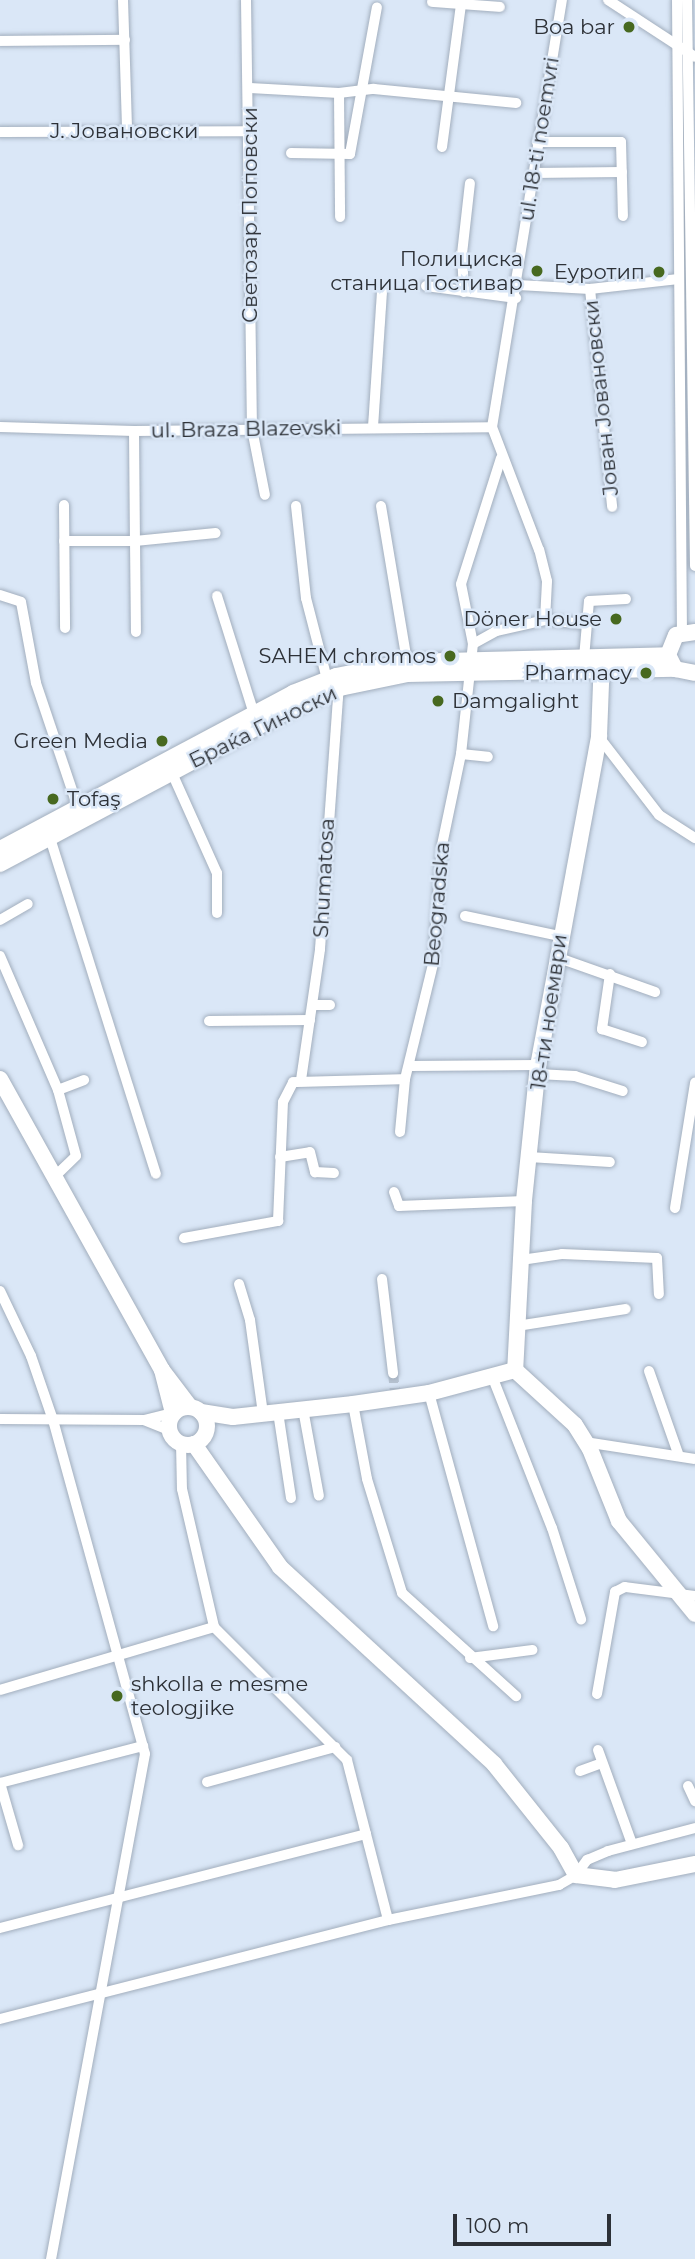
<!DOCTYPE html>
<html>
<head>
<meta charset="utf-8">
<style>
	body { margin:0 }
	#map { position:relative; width:695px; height:2259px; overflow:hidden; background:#dae7f7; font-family:Montserrat,sans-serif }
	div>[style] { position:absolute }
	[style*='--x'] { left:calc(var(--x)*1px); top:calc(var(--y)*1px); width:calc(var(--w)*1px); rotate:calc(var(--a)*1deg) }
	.street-tunnel>* { height:10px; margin-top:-5px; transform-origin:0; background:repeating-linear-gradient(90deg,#b7c3d1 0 10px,transparent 0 15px) }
	.roads { filter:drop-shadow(0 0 2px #a2aebd) drop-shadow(0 0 2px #a2aebd) }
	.street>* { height:10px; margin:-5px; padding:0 5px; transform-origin:5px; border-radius:5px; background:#fff }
	.secondary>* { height:16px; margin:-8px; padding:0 8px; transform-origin:8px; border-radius:8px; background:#fff }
	.secondary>.ring { margin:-8px; padding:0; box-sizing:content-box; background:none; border:16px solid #fff; border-radius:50% }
	.dots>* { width:19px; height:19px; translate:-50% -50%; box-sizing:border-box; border:4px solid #dae7f7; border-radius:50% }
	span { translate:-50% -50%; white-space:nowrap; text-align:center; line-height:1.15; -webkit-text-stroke:5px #dae7f7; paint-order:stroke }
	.poi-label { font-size:21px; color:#2d3137 }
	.right { translate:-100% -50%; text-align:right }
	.left { translate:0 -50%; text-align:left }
	.street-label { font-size:21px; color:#2d3137 }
	.scale { position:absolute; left:453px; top:2214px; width:158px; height:32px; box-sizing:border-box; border:4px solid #2d3137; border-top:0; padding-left:9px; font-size:21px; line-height:24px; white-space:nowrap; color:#2d3137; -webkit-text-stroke:5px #dae7f7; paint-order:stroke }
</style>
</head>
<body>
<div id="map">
	<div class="street-tunnel">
		<div style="--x:393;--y:1373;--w:18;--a:84"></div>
	</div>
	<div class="roads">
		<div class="street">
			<div style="--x:123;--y:0;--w:130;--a:88.2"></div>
			<div style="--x:246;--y:0;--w:429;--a:89.2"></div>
			<div style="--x:252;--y:429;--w:67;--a:78.9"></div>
			<div style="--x:608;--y:0;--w:104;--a:33.2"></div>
			<div style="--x:677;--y:0;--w:632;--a:89.55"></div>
			<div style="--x:687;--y:0;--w:566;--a:89.19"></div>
			<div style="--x:432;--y:2;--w:68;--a:4.2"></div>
			<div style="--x:0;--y:41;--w:125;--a:-0.5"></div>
			<div style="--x:250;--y:88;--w:89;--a:3.2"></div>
			<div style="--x:339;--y:93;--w:35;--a:-7"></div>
			<div style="--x:374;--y:89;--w:143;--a:5.6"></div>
			<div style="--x:339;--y:93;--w:124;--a:89.5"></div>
			<div style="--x:0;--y:132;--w:248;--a:-0.2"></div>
			<div style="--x:537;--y:142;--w:84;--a:0"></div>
			<div style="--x:621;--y:142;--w:74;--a:88.5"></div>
			<div style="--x:442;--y:147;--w:144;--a:-82.4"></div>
			<div style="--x:291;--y:153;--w:59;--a:1"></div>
			<div style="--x:350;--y:154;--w:149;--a:-79.6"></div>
			<div style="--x:533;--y:173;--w:89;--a:-0.6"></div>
			<div style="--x:518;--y:285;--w:72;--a:3.2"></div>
			<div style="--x:590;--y:289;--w:89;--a:-6.5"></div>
			<div style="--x:426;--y:286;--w:91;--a:7.6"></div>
			<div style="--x:590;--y:289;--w:219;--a:84.2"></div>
			<div style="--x:464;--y:292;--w:38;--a:-93"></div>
			<div style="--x:462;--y:254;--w:71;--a:-83.6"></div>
			<div style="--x:0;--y:427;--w:134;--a:1.7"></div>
			<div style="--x:134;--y:431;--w:358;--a:-0.6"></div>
			<div style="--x:373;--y:427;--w:137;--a:-86.2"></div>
			<div style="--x:134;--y:431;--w:110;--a:89.5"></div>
			<div style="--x:135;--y:541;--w:81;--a:-5.6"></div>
			<div style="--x:64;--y:505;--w:123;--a:89.5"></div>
			<div style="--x:296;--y:506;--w:93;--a:83.8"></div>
			<div style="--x:306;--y:598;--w:84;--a:75.5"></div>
			<div style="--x:381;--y:506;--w:158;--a:80.5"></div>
			<div style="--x:64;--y:541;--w:71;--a:0"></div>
			<div style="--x:135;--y:541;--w:91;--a:89.4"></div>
			<div style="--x:0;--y:595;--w:22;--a:18"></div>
			<div style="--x:21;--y:602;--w:82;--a:79.5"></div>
			<div style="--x:36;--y:683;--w:132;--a:71.4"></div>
			<div style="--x:217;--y:596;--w:124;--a:72.6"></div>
			<div style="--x:545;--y:620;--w:41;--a:5.6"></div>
			<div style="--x:473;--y:644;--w:61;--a:-101.3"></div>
			<div style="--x:461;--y:584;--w:132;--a:-72.4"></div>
			<div style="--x:584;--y:658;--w:57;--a:-85"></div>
			<div style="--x:589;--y:601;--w:37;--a:-3"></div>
			<div style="--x:599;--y:737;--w:98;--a:52.4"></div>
			<div style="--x:659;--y:815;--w:43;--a:32.6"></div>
			<div style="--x:461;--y:754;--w:27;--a:6"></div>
			<div style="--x:172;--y:773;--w:110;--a:65.8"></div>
			<div style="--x:217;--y:873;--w:40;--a:90"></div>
			<div style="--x:50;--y:838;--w:352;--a:72.5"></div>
			<div style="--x:465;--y:916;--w:96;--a:12"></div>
			<div style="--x:0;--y:920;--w:32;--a:-30"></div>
			<div style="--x:0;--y:956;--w:146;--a:66.6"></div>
			<div style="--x:58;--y:1090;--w:68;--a:74.7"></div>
			<div style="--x:76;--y:1156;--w:29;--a:136"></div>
			<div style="--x:559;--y:958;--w:102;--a:19.5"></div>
			<div style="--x:610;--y:974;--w:56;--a:98.3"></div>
			<div style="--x:602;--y:1029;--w:42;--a:18"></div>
			<div style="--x:313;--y:1005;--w:17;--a:0"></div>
			<div style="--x:209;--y:1021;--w:101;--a:-0.6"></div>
			<div style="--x:410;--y:1066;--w:128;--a:-0.4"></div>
			<div style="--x:538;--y:1074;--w:37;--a:3"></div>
			<div style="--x:575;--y:1076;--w:50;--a:17.4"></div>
			<div style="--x:301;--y:1080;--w:132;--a:-81.7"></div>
			<div style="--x:320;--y:949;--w:267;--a:-85.9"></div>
			<div style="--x:58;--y:1090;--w:28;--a:-21"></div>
			<div style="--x:400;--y:1132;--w:53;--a:-84.6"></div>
			<div style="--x:405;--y:1079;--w:118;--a:-76.3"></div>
			<div style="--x:433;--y:964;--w:119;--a:-85.7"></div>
			<div style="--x:442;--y:845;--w:93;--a:-78.2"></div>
			<div style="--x:461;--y:754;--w:111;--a:-83.8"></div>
			<div style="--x:473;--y:644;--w:26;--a:-29"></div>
			<div style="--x:496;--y:631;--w:50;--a:-12.7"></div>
			<div style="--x:545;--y:620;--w:39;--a:-87"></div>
			<div style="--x:547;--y:581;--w:32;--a:-104"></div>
			<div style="--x:539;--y:550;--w:132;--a:-110.9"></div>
			<div style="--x:492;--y:427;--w:433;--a:-80.7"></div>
			<div style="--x:280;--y:1157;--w:30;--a:-9"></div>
			<div style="--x:310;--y:1152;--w:21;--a:76"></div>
			<div style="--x:315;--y:1172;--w:19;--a:3"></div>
			<div style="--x:529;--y:1157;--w:81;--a:3.5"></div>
			<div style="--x:394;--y:1192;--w:15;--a:70"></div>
			<div style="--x:399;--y:1206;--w:125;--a:-2.3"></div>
			<div style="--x:675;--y:1208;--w:127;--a:-80.9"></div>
			<div style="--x:184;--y:1238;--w:96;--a:-10.3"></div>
			<div style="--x:278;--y:1221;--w:119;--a:-87.6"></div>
			<div style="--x:283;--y:1102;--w:22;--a:-63"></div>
			<div style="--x:293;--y:1082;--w:112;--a:-1.5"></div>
			<div style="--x:521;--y:1260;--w:41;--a:-8.3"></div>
			<div style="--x:562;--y:1254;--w:95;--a:2.4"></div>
			<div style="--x:657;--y:1258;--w:36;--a:87"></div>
			<div style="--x:382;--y:1279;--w:95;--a:83.3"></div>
			<div style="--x:239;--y:1284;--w:38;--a:73"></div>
			<div style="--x:250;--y:1320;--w:95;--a:82.1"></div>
			<div style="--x:0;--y:1291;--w:72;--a:64.5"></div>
			<div style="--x:31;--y:1356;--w:68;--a:71"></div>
			<div style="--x:53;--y:1420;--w:346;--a:74.6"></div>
			<div style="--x:145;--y:1754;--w:514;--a:100.54"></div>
			<div style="--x:517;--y:1326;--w:110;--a:-8.9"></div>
			<div style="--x:649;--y:1371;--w:90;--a:70.6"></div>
			<div style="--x:492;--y:1376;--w:163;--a:68.5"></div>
			<div style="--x:552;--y:1528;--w:96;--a:72.3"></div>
			<div style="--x:429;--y:1393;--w:242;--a:74.6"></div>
			<div style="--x:353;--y:1404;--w:76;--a:79.4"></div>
			<div style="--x:367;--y:1479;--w:119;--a:72.9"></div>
			<div style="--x:402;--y:1593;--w:154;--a:42.1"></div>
			<div style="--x:303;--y:1409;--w:88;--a:79.6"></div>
			<div style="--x:278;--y:1412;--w:87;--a:81.4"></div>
			<div style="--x:0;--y:1419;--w:144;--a:0.4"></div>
			<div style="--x:144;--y:1420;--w:30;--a:-14"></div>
			<div style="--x:144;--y:1420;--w:27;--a:22"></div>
			<div style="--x:585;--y:1442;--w:111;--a:8.8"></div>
			<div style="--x:181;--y:1443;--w:46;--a:88.8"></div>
			<div style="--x:182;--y:1489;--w:142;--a:76.9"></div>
			<div style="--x:214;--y:1627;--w:188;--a:45"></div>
			<div style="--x:347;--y:1760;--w:165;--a:75.6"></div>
			<div style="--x:470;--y:1658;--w:63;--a:-7.4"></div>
			<div style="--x:0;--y:1690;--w:223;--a:-16.4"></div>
			<div style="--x:597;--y:1694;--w:104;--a:-80"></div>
			<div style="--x:615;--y:1592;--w:11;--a:-27"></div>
			<div style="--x:625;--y:1587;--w:71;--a:7.3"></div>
			<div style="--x:598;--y:1750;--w:100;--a:70.1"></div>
			<div style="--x:580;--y:1771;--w:23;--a:-20"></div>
			<div style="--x:207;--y:1782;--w:133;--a:-15.3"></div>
			<div style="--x:0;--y:1783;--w:148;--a:-14.5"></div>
			<div style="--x:0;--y:1783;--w:65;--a:73.8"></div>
			<div style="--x:688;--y:1786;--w:17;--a:65"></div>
			<div style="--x:0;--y:1928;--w:378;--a:-14.4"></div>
			<div style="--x:0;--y:2019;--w:400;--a:-14.3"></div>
			<div style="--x:388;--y:1920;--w:175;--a:-11.6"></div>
			<div style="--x:559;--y:1885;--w:20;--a:-30"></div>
			<div style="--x:576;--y:1875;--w:19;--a:-54"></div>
			<div style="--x:587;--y:1860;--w:23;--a:-23"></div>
			<div style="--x:608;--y:1851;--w:90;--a:-14.8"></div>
		</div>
		<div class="secondary">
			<div style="--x:695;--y:632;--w:19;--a:171"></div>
			<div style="--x:676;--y:635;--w:22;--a:112"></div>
			<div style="--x:668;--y:655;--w:16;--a:63"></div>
			<div style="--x:675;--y:669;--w:20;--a:11"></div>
			<div style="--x:602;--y:658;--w:79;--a:92.2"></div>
			<div style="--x:599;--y:737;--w:334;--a:100.5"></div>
			<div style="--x:538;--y:1065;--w:137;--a:95.9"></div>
			<div style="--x:524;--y:1201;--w:169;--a:93"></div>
			<div style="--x:515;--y:1370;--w:81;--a:42.5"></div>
			<div style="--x:575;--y:1425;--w:28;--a:58"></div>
			<div style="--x:590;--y:1449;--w:78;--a:68.1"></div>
			<div style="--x:619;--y:1521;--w:120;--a:50.7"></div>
			<div style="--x:0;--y:849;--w:332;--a:-28"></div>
			<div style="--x:293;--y:693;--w:46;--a:-21.6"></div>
			<div style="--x:336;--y:676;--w:72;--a:-11.2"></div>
			<div style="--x:407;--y:662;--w:261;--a:-1.5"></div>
			<div style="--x:0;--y:864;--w:336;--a:-28"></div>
			<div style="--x:297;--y:706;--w:47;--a:-22.7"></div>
			<div style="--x:340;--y:688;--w:68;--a:-11.8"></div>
			<div style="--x:407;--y:674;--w:268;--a:-1.1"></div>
			<div style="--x:0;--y:1079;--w:333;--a:60.9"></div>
			<div style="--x:162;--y:1370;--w:46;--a:52.9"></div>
			<div style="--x:162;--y:1370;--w:44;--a:75.7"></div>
			<div class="ring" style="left:169px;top:1407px;width:22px;height:22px"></div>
			<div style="--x:201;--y:1412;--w:32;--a:9"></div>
			<div style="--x:233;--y:1417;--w:121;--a:-6.2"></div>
			<div style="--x:353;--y:1404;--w:77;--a:-8.2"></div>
			<div style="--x:429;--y:1393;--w:89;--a:-15"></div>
			<div style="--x:194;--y:1444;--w:150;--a:55"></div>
			<div style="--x:280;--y:1567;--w:291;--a:42.6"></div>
			<div style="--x:494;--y:1764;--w:107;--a:51.4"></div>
			<div style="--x:561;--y:1848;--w:31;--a:61"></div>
			<div style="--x:576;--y:1875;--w:39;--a:7"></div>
			<div style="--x:615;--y:1880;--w:82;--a:-11.3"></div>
		</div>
	</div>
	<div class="dots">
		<div style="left:629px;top:27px;background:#476920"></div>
		<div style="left:537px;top:271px;background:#476920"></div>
		<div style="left:659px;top:272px;background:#476920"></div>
		<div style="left:616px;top:619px;background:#476920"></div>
		<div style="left:450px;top:656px;background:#476920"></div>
		<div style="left:646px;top:673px;background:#476920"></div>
		<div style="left:438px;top:701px;background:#476920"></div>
		<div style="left:162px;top:741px;background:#476920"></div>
		<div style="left:53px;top:799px;background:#476920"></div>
		<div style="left:117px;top:1696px;background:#476920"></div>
	</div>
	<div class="poi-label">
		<span class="right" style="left:615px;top:27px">Boa bar</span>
		<span class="right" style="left:523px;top:271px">Полициска<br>станица Гостивар</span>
		<span class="right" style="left:645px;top:272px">Еуротип</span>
		<span class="right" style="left:602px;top:619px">Döner House</span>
		<span class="right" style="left:436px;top:656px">SAHEM chromos</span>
		<span class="right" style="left:632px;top:673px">Pharmacy</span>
		<span class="left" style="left:452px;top:701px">Damgalight</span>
		<span class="right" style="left:148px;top:741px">Green Media</span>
		<span class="left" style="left:67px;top:799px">Tofaş</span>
		<span class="left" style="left:131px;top:1696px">shkolla e mesme<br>teologjike</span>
	</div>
	<div class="street-label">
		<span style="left:124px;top:131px">Ј. Јовановски</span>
		<span style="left:539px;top:139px;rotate:-81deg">ul. 18-ti noemvri</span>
		<span style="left:250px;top:215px;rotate:-90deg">Светозар Поповски</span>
		<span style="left:601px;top:398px;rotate:-96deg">Јован Јовановски</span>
		<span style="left:246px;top:429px;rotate:-1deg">ul. Braza Blazevski</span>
		<span style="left:263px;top:727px;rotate:-26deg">Браќа Гиноски</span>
		<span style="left:324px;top:878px;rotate:-87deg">Shumatosa</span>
		<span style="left:437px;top:904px;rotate:-85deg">Beogradska</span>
		<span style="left:549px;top:1012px;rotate:-82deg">18-ти ноември</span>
	</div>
	<div class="scale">100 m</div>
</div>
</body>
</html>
